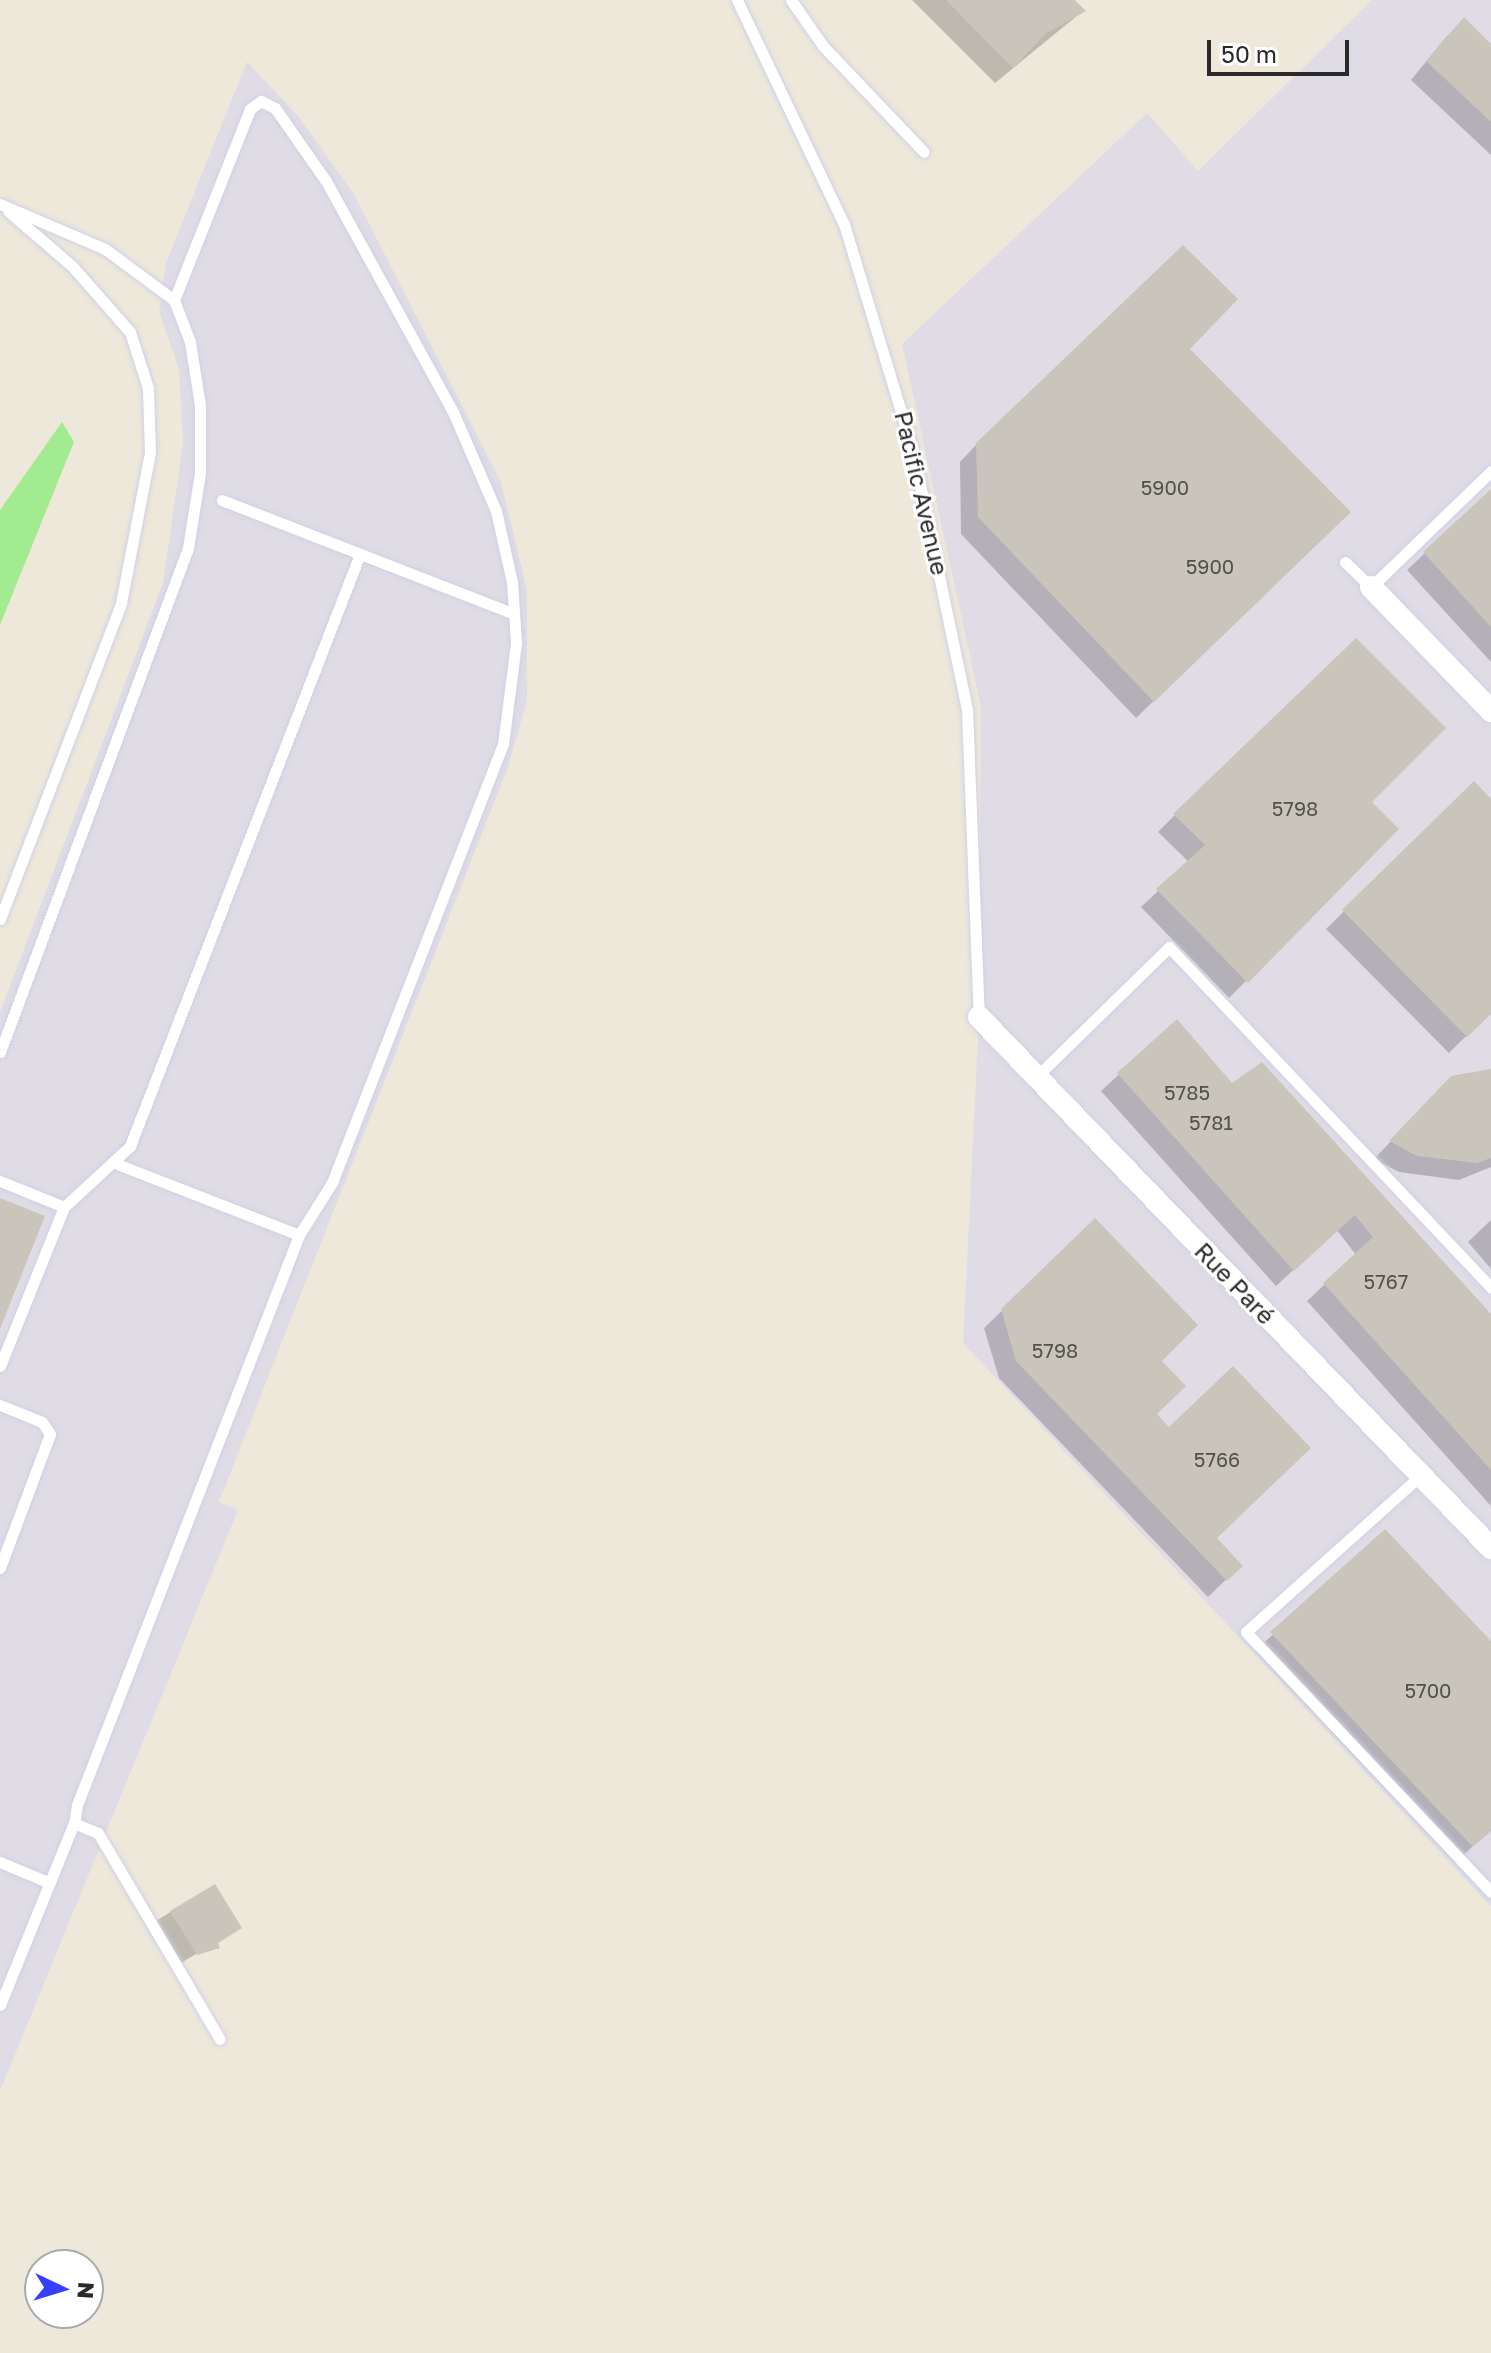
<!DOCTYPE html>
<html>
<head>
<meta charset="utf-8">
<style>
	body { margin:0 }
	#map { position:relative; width:1491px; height:2353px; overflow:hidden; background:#eee8da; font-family:"Golos Text",sans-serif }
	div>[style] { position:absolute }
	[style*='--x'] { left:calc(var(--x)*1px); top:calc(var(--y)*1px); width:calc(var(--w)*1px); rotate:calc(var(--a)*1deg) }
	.industrial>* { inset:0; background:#e0dce5 }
	.green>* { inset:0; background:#a3eb91 }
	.shadow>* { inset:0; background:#0003; transform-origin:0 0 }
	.building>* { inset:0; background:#c9c5ba }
	.roads { filter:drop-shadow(0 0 2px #d0d1e5) drop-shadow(0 0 2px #d0d1e5) }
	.lane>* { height:11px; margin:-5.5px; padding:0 5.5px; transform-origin:5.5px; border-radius:5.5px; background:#fff }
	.street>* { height:22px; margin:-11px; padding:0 11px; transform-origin:11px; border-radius:11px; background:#fff }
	span { translate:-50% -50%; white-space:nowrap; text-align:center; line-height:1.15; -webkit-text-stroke:6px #fff; paint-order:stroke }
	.number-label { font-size:20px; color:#52514e }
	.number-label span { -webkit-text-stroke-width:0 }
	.street-label { font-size:24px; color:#2a2a2a }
	.north { position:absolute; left:24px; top:2249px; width:80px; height:80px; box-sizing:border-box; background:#fff; border:2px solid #aaa; border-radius:50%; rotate:94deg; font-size:22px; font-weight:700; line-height:32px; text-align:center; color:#2a2a2a }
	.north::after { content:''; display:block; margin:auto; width:28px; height:36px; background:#363fff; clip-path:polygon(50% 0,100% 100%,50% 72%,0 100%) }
	.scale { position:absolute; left:1207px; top:40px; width:142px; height:36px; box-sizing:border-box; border:4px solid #2a2a2a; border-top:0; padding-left:10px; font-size:24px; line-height:28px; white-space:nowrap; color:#2a2a2a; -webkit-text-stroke:6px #fff; paint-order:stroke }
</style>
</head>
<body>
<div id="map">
	<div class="industrial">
		<div style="clip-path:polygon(1372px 0,1491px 0,1491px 1906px,963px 1343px,979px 1017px,981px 707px,902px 344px,1147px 113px,1198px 171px)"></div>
		<div style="clip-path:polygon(247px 62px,298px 116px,354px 194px,501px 482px,527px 591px,527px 701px,507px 770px,219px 1502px,238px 1510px,0 2091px,0 1012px,163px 583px,183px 442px,179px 370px,159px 311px,166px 263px)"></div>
	</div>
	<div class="green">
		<div style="clip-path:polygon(62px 422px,74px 442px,0 625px,0 510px)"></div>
	</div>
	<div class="shadow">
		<div style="clip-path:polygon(912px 0,1072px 0,1083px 11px,995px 83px)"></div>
		<div style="clip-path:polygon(1447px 36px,1491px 47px,1491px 155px,1411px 80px)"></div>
		<div style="clip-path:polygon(1187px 349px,1332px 529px,1136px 718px,961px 534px,960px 462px,977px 444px)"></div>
		<div style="clip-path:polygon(1491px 491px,1491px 662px,1407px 570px)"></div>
		<div style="clip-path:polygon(1474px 784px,1491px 802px,1491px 1011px,1449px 1053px,1326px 929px)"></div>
		<div style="clip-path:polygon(1369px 802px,1396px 829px,1229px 998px,1141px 907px,1189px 862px,1158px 832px,1175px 815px)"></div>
		<div style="clip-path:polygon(1176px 1022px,1231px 1085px,1491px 1317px,1491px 1506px,1307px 1301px,1356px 1255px,1337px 1230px,1276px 1286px,1101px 1091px)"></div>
		<div style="clip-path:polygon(1491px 1071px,1491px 1167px,1459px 1180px,1399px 1172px,1374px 1159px,1434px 1096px)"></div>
		<div style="clip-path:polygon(1491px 1220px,1491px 1269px,1468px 1242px)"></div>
		<div style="clip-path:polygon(1095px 1221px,1159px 1361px,1154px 1414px,1215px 1539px,1240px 1566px,1208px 1597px,999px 1378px,984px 1328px)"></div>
		<div style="clip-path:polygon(1384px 1532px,1491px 1643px,1491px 1829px,1455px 1863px,1255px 1651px)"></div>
		<div style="left:214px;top:1886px;width:49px;height:68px;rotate:59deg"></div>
	</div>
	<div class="building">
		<div style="clip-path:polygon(946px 0,1075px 0,1086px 11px,1045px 34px,1013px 68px)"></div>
		<div style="clip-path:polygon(1464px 17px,1491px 44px,1491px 122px,1426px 61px)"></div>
		<div style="clip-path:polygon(1183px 245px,1238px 299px,1190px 349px,1351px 512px,1154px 702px,978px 517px,976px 443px)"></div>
		<div style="clip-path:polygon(1491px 489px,1491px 627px,1423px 552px)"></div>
		<div style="clip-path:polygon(1356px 638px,1446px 728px,1372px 802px,1399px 829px,1248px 983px,1156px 889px,1205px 845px,1173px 814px)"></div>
		<div style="clip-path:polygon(1474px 781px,1491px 799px,1491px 1014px,1467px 1037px,1342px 910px)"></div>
		<div style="clip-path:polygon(1177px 1019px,1232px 1083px,1262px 1062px,1491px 1314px,1491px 1470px,1323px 1283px,1373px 1237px,1355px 1215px,1294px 1271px,1117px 1073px)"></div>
		<div style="clip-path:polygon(1491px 1069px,1491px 1158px,1477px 1163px,1417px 1156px,1389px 1141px,1451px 1076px)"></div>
		<div style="clip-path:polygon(0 1198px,45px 1216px,0 1329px)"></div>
		<div style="clip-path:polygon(1095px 1218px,1198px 1325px,1162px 1361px,1186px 1386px,1157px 1414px,1169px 1427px,1233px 1366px,1311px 1448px,1217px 1538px,1243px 1566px,1227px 1581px,1016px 1361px,1001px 1309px)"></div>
		<div style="clip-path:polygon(1385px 1529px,1491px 1641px,1491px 1831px,1473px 1847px,1270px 1632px)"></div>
		<div style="clip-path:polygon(215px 1884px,242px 1928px,218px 1943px,220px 1948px,197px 1955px,170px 1911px)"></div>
	</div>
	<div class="roads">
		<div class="lane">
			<div style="--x:737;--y:0;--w:248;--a:64.5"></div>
			<div style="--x:844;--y:224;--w:237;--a:73.1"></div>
			<div style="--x:913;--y:451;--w:264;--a:78.2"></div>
			<div style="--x:967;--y:709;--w:308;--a:87.8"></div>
			<div style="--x:791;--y:0;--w:56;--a:55.2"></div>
			<div style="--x:823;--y:46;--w:146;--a:46.4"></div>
			<div style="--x:0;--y:204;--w:114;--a:23.2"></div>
			<div style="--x:105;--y:249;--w:86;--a:36.5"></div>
			<div style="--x:174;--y:300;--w:206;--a:-68.3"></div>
			<div style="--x:250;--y:109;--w:14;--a:-36"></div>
			<div style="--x:261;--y:101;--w:16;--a:27"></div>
			<div style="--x:275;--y:108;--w:89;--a:55.1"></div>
			<div style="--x:326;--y:181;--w:264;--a:61.2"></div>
			<div style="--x:453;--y:412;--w:108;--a:66.5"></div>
			<div style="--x:496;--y:511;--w:73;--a:77.3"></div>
			<div style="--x:512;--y:582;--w:61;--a:86.2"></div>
			<div style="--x:516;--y:643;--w:102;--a:97.3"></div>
			<div style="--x:503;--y:744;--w:469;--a:111.3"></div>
			<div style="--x:333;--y:1181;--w:64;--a:122.2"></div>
			<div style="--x:299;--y:1235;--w:612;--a:111.28"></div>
			<div style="--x:77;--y:1805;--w:18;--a:99"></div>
			<div style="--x:74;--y:1823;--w:26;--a:23"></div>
			<div style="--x:98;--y:1833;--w:239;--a:59.4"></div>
			<div style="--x:222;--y:500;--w:313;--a:21.3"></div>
			<div style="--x:1345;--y:562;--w:36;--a:44"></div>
			<div style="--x:1371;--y:587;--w:167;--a:-44"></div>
			<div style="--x:0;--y:919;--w:338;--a:-69"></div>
			<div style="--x:121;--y:603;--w:153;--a:-79.1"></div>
			<div style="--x:150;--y:453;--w:65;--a:-91.8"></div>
			<div style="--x:148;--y:388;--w:59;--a:-107.8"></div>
			<div style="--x:130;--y:332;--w:88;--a:-131.3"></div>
			<div style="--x:72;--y:266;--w:84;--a:-139.3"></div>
			<div style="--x:0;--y:1052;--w:538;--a:-69.54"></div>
			<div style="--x:188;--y:548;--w:76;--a:-80.9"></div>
			<div style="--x:200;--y:473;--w:68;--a:-90"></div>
			<div style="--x:200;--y:405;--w:64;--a:-99"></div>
			<div style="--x:190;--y:342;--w:45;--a:-110.9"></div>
			<div style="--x:1036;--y:1077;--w:186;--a:-44.3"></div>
			<div style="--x:1169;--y:947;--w:469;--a:46.6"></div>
			<div style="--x:117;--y:1164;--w:195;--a:21.3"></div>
			<div style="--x:0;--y:1181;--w:69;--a:22.1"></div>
			<div style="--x:0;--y:1366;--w:171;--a:-68.1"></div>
			<div style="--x:64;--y:1207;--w:90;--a:-42.7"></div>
			<div style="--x:130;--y:1146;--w:635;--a:-68.77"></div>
			<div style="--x:0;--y:1405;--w:45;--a:22"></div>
			<div style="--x:42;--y:1422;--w:14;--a:56"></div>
			<div style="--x:50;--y:1434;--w:143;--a:110.5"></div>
			<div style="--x:1421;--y:1475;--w:235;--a:138.1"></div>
			<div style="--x:1246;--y:1632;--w:357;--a:46.7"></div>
			<div style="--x:0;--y:1862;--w:54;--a:22.8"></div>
			<div style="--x:0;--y:2005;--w:196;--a:-67.9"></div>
		</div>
		<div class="street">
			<div style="--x:1371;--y:587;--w:173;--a:45.9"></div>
			<div style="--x:979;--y:1017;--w:738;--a:46.04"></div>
		</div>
	</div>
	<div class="number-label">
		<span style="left:1165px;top:487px">5900</span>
		<span style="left:1210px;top:566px">5900</span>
		<span style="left:1295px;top:808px">5798</span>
		<span style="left:1187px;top:1092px">5785</span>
		<span style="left:1211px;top:1122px">5781</span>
		<span style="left:1386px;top:1281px">5767</span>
		<span style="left:1055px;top:1350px">5798</span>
		<span style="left:1217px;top:1459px">5766</span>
		<span style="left:1428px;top:1690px">5700</span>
	</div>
	<div class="street-label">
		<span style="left:922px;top:493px;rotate:77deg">Pacific Avenue</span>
		<span style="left:1235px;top:1283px;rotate:46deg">Rue Paré</span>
	</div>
	<div class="north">N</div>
	<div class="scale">50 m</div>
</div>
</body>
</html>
